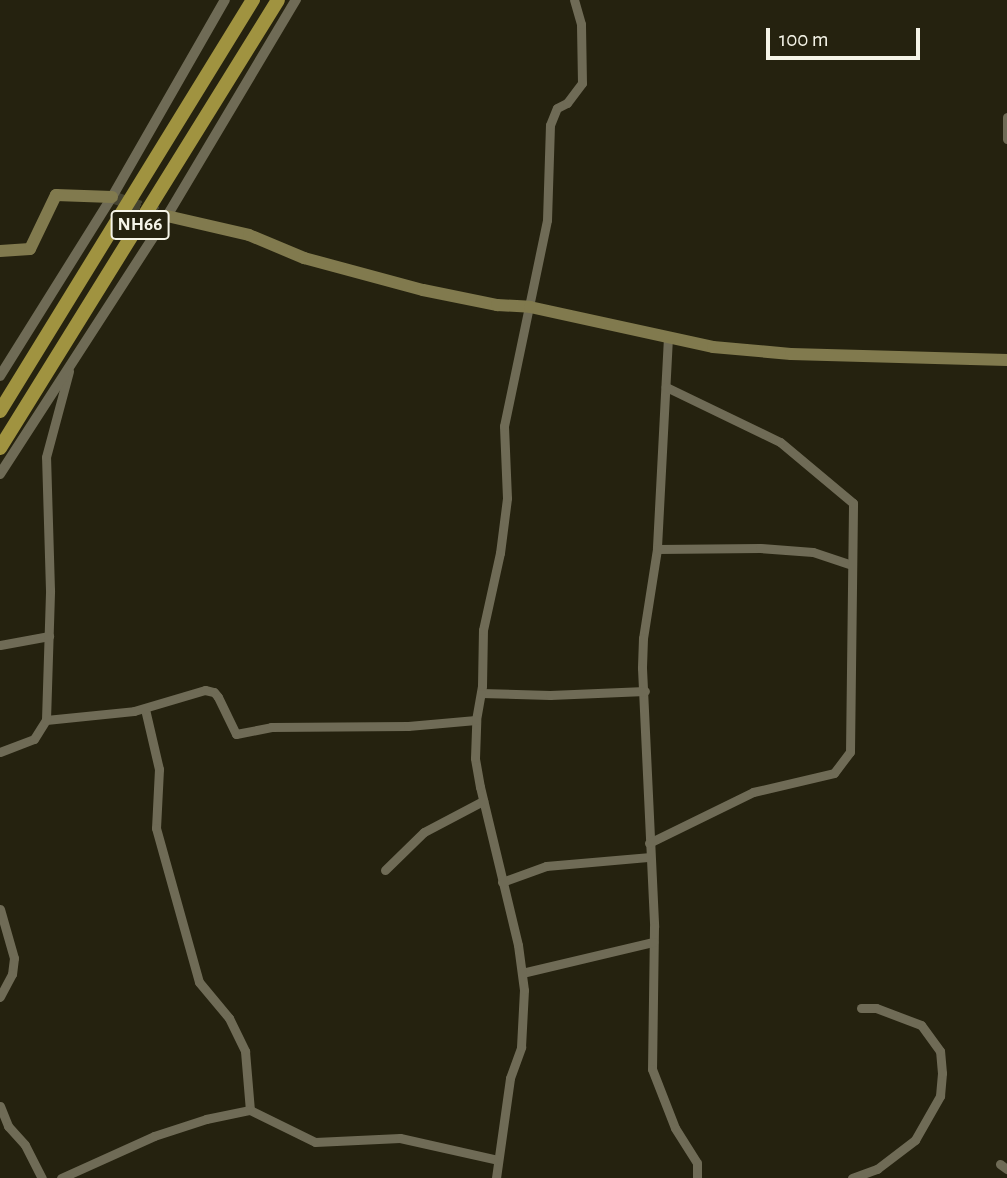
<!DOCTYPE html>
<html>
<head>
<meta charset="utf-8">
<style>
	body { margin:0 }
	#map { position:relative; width:1007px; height:1178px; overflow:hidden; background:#25220f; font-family:"Alegreya Sans",sans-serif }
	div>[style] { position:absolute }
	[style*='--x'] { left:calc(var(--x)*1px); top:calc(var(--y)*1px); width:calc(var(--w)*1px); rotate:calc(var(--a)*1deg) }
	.secondary-tunnel>* { height:12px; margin-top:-6px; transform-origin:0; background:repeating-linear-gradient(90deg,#444230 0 12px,transparent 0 18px) }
	.minor>* { height:9px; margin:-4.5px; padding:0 4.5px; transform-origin:4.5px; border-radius:4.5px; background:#6f6b56 }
	.tertiary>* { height:10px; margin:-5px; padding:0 5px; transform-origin:5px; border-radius:5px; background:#6f6b56 }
	.secondary>* { height:12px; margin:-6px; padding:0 6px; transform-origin:6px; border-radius:6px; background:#817a4e }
	.trunk>* { height:14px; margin:-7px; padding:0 7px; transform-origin:7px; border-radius:7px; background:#a09340 }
	span { translate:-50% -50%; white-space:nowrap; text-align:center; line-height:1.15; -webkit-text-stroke:6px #25220f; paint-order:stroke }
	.shield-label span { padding:2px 5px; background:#25220f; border:2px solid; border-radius:5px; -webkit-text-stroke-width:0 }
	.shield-label { font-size:19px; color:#f5f4e8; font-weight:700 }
	.scale { position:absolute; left:766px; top:28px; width:154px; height:32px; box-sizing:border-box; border:4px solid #f5f4e8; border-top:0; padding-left:9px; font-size:21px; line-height:24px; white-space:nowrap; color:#f5f4e8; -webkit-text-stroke:5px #25220f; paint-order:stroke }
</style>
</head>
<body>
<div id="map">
	<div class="secondary-tunnel">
		<div style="--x:112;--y:197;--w:58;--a:19.1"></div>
	</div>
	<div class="minor">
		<div style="--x:1007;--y:117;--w:22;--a:90"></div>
		<div style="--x:668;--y:337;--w:212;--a:93"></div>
		<div style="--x:657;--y:549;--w:90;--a:98.9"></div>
		<div style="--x:643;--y:638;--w:30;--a:92"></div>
		<div style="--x:642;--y:668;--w:259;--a:87.3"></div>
		<div style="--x:654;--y:927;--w:142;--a:90.8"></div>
		<div style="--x:652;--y:1069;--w:63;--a:68.7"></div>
		<div style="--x:675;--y:1128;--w:41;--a:57.8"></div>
		<div style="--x:697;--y:1163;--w:15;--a:90"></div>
		<div style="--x:657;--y:549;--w:103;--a:-0.6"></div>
		<div style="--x:760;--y:548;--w:53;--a:4.3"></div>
		<div style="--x:813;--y:552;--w:41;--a:18.4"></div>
		<div style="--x:0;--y:645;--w:50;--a:-10.4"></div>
		<div style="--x:481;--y:693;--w:69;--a:1.7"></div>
		<div style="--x:550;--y:695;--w:95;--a:-2.4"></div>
		<div style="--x:145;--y:709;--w:62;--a:76.9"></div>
		<div style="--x:159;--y:769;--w:59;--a:92.9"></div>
		<div style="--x:156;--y:828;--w:160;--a:74.4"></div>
		<div style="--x:199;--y:982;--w:47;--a:50.2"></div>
		<div style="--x:229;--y:1018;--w:37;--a:64"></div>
		<div style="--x:245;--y:1051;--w:59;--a:85.2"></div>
		<div style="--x:46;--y:720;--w:88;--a:-5.8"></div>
		<div style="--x:134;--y:711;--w:74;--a:-16.5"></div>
		<div style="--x:205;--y:690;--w:9;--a:13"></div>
		<div style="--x:214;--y:692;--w:6;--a:51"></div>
		<div style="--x:218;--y:697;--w:41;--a:64.1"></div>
		<div style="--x:236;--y:734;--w:36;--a:-11"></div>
		<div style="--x:271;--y:727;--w:137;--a:-0.4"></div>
		<div style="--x:408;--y:726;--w:68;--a:-5"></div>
		<div style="--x:0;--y:752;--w:36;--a:-21"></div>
		<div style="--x:34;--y:739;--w:22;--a:-58"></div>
		<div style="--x:46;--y:720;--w:130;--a:-88.2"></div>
		<div style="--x:50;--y:590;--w:133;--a:-91.7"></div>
		<div style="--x:46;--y:457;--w:89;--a:-75"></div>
		<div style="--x:649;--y:843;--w:116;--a:-26.1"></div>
		<div style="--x:753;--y:792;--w:83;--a:-13.2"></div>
		<div style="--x:834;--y:773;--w:26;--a:-53"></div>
		<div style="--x:850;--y:752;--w:249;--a:-89.3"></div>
		<div style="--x:853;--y:503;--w:95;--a:-140.1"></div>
		<div style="--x:780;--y:442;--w:127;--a:-154.2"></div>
		<div style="--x:385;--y:870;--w:54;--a:-44.3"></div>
		<div style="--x:424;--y:832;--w:67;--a:-27.7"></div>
		<div style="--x:502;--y:882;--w:47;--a:-20"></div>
		<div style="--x:546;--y:866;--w:102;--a:-5"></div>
		<div style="--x:0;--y:909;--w:51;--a:74.1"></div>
		<div style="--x:14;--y:958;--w:16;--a:97"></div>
		<div style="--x:12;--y:974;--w:26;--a:118"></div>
		<div style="--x:522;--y:973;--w:135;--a:-13.3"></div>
		<div style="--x:0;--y:1106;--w:22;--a:68"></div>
		<div style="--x:8;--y:1126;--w:25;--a:48"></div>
		<div style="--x:25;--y:1145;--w:37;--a:63"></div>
		<div style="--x:1000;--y:1164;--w:9;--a:36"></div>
		<div style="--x:61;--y:1178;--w:102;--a:-24.3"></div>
		<div style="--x:154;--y:1136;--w:55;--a:-18.1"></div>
		<div style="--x:206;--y:1119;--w:45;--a:-11.6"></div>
		<div style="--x:250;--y:1110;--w:72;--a:26.2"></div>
		<div style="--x:315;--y:1142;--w:85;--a:-2.7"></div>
		<div style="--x:400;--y:1138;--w:100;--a:12.7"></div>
		<div style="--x:496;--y:1178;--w:101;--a:-82"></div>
		<div style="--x:510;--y:1078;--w:33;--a:-70"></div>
		<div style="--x:521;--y:1047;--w:57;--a:-87"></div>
		<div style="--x:524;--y:990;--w:45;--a:-97.6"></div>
		<div style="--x:518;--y:945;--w:163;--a:-103.5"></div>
		<div style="--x:480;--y:787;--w:29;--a:-100"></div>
		<div style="--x:475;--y:758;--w:38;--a:-88"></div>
		<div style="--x:476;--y:720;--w:35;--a:-80"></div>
		<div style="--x:482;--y:686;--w:56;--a:-89"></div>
		<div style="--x:483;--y:630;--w:79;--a:-77.6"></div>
		<div style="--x:500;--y:553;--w:55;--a:-82.7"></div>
		<div style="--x:507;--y:498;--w:72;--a:-92.4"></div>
		<div style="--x:504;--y:426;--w:210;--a:-78.2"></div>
		<div style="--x:547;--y:220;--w:95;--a:-88.2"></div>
		<div style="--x:550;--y:125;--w:18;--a:-68"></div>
		<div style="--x:557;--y:108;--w:11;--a:-27"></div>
		<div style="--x:567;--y:103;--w:25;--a:-53"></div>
		<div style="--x:582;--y:83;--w:59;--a:-91"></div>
		<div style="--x:581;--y:24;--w:25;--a:-106"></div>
		<div style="--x:852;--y:1178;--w:27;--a:-20"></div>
		<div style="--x:877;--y:1169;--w:48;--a:-37.3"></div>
		<div style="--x:915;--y:1140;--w:51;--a:-60.4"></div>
		<div style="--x:940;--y:1096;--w:23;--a:-85"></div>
		<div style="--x:942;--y:1073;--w:22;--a:-95"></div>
		<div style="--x:940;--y:1051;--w:32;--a:-126"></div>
		<div style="--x:921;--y:1025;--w:48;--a:-159.3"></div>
		<div style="--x:876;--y:1008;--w:15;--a:180"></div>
	</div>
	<div class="tertiary">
		<div style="--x:0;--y:376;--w:211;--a:-58"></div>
		<div style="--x:112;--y:197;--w:227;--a:-60.2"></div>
		<div style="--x:0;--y:474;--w:307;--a:-57.1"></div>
		<div style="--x:167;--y:216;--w:252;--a:-59.2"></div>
	</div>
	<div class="secondary">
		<div style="--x:167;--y:216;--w:84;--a:13"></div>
		<div style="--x:249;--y:235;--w:60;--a:22.7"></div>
		<div style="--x:304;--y:258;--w:123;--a:15.1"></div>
		<div style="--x:423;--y:290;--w:76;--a:11.5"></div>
		<div style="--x:497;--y:305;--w:33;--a:3"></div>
		<div style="--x:530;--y:307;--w:187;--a:12.3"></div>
		<div style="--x:713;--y:347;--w:78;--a:5.1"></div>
		<div style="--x:791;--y:354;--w:216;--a:1.6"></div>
		<div style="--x:0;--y:251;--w:30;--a:-4"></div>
		<div style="--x:30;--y:249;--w:60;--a:-64.3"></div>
		<div style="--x:56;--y:195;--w:56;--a:2"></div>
	</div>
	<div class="trunk">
		<div style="--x:0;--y:411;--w:483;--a:-58.4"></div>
		<div style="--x:0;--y:448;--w:527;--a:-58.18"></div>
	</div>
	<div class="shield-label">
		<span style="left:140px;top:225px">NH66</span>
	</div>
	<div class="scale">100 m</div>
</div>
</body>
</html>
